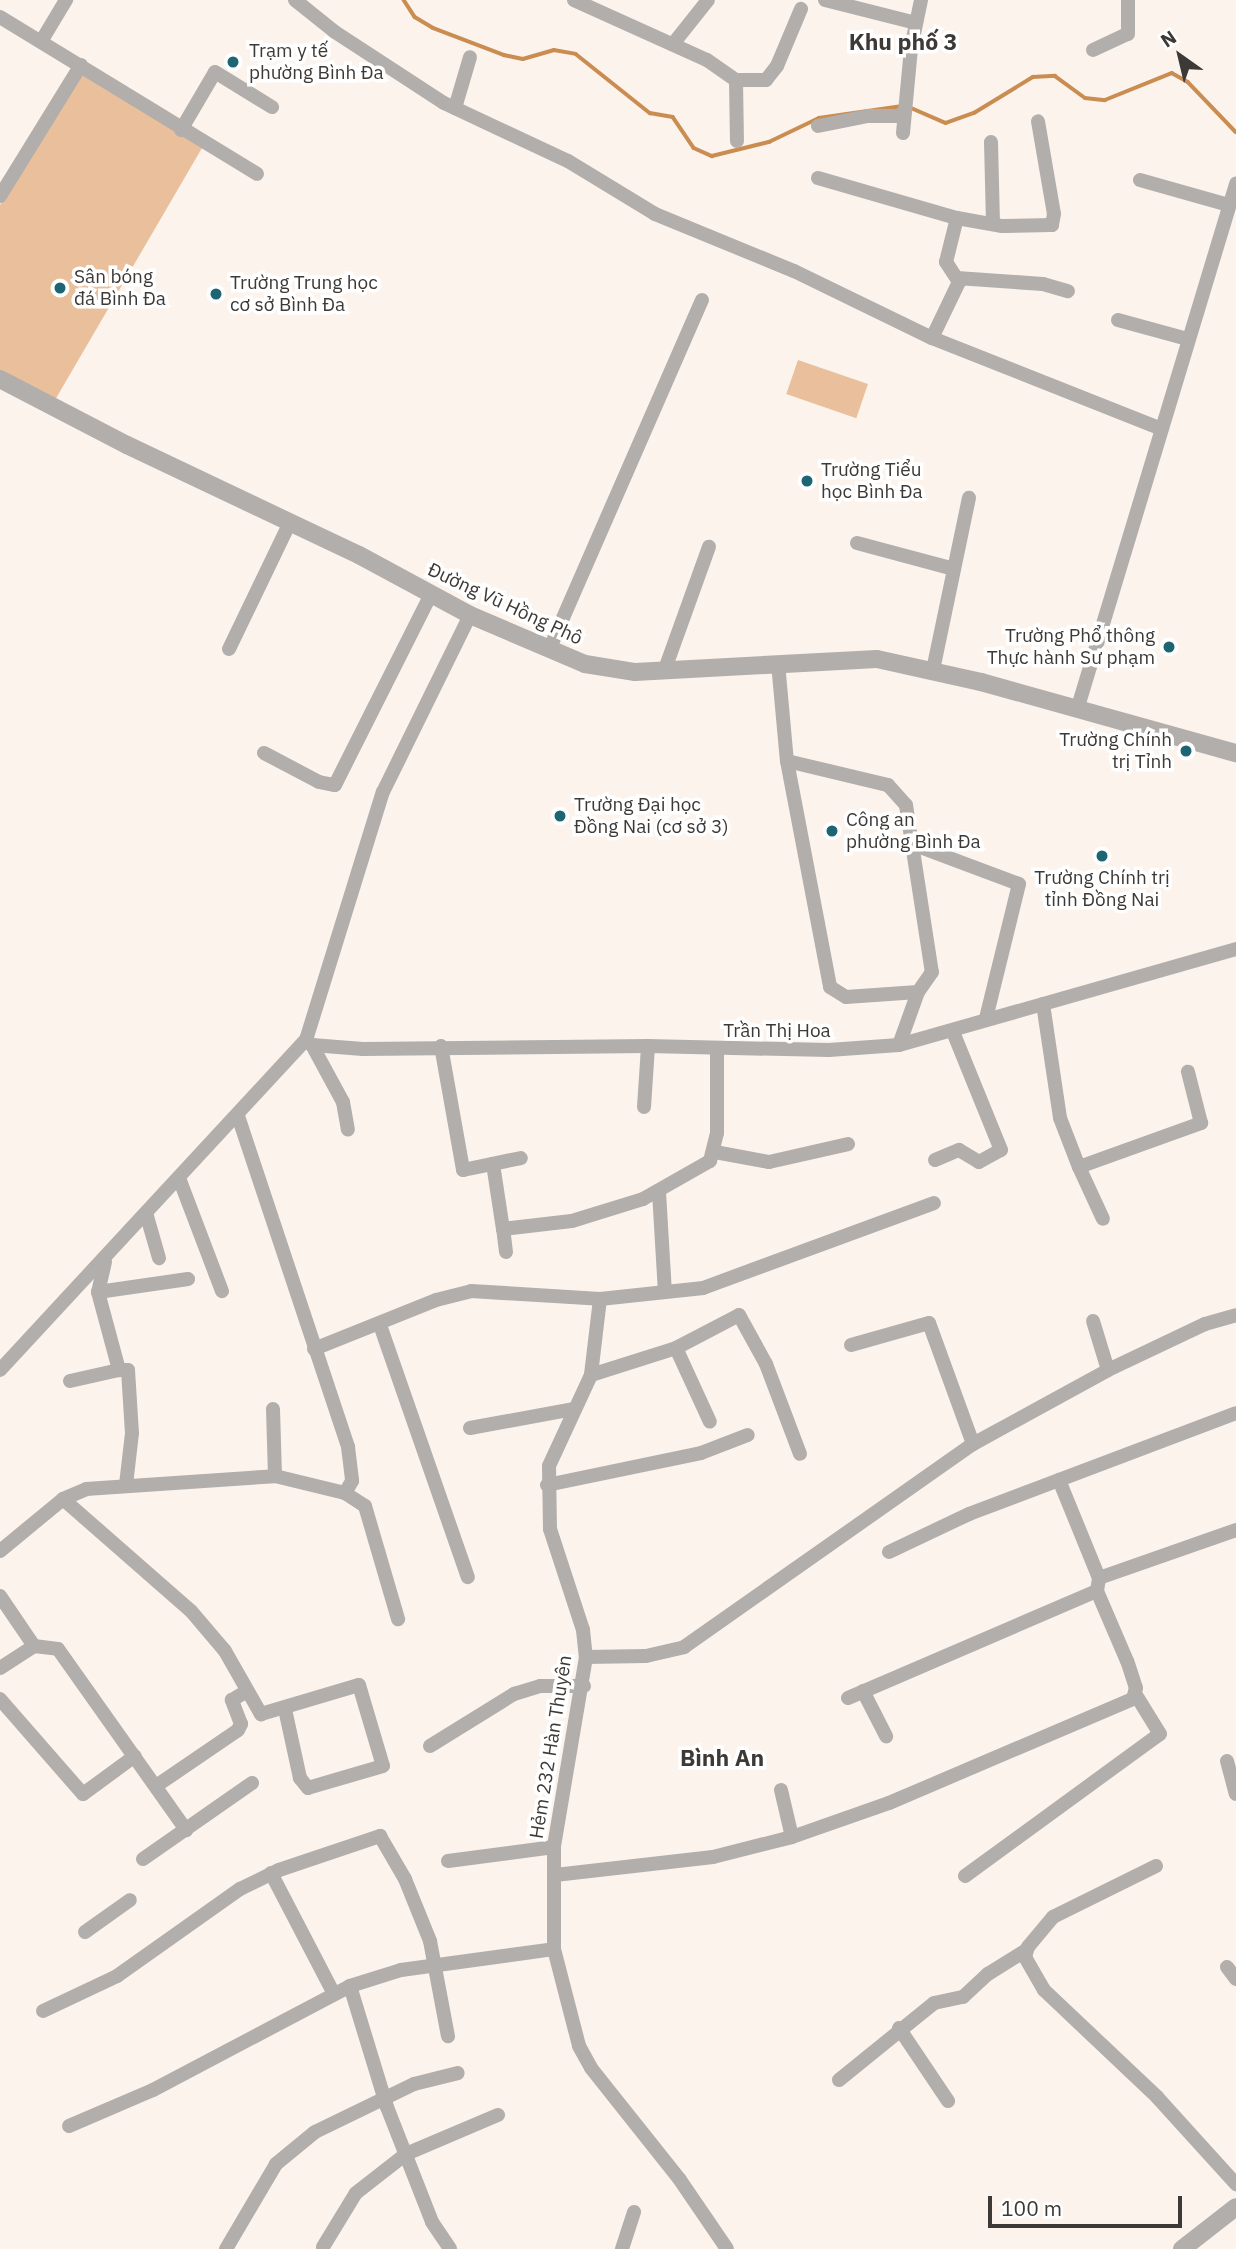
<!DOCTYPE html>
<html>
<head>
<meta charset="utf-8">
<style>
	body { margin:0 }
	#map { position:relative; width:1236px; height:2249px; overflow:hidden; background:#fcf3ec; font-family:"IBM Plex Sans",sans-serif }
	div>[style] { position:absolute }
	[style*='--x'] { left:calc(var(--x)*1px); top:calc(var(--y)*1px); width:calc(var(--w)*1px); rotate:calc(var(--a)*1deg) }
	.green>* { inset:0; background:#e9c09b; transform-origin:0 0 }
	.stream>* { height:3.5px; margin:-1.75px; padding:0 1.75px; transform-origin:1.75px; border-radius:1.75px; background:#ca8d51 }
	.minor>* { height:14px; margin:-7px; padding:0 7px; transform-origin:7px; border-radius:7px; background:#b2aeab }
	.tertiary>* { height:18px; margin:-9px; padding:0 9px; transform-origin:9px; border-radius:9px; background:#b2aeab }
	.dots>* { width:19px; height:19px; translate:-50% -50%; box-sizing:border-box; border:4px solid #fff; border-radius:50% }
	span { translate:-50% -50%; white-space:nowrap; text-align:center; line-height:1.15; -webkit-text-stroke:7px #fff; paint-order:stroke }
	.poi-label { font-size:19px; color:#3d3936 }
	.left { translate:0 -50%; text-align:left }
	.right { translate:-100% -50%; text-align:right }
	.street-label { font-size:19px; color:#3d3936 }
	.quarter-label { font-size:23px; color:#3d3936; font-weight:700 }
	.north { position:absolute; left:1145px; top:21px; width:70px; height:70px; -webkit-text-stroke:5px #fff; paint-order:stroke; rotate:326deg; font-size:19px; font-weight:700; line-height:28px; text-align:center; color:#3d3936 }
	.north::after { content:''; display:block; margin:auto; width:24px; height:32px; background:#3d3936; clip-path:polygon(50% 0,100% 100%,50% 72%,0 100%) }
	.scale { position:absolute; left:988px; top:2196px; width:194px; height:32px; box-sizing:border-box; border:4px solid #3d3936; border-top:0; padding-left:9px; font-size:21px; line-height:24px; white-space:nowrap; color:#3d3936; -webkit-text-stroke:5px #fff; paint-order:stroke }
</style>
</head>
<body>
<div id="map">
	<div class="green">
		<div style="clip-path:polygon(82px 72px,202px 148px,55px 400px,0 371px,0 205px)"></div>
		<div style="left:798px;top:360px;width:74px;height:36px;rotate:19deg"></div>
	</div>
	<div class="stream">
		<div style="--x:404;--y:0;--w:20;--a:57"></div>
		<div style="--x:415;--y:17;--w:21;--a:31"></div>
		<div style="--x:433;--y:28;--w:76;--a:20.8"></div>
		<div style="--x:504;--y:55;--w:19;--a:12"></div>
		<div style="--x:523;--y:59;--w:32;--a:-16"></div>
		<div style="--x:554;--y:50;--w:22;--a:10"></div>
		<div style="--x:576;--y:54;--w:95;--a:38.6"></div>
		<div style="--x:650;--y:113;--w:23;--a:10"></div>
		<div style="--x:673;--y:117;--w:37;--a:56"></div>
		<div style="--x:694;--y:148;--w:20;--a:24"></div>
		<div style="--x:712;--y:156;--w:59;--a:-13.8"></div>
		<div style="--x:769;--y:142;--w:55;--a:-25.6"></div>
		<div style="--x:819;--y:118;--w:84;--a:-8.2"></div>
		<div style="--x:909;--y:107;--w:40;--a:23.4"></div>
		<div style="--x:946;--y:123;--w:30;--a:-20"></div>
		<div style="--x:974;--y:113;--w:69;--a:-31.4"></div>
		<div style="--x:1033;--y:77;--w:22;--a:-3"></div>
		<div style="--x:1055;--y:76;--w:37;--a:36"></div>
		<div style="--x:1085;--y:98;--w:20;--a:6"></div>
		<div style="--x:1105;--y:100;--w:72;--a:-21.9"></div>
		<div style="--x:1172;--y:73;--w:18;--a:29"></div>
		<div style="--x:1188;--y:82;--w:69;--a:46.2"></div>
	</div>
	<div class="minor">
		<div style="--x:295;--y:0;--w:51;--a:38.7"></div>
		<div style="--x:335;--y:32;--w:130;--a:33.1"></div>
		<div style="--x:444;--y:103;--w:137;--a:25.1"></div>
		<div style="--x:568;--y:161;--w:102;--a:31.3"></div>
		<div style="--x:655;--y:214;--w:150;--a:22.3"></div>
		<div style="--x:794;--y:271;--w:153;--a:25.9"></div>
		<div style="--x:932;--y:338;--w:247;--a:21.6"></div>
		<div style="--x:574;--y:0;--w:146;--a:24.3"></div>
		<div style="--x:707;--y:60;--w:35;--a:35"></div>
		<div style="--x:736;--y:80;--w:30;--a:0"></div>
		<div style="--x:766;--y:80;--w:18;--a:-52"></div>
		<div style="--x:777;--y:66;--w:62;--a:-67.2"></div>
		<div style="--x:825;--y:0;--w:94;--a:14.2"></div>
		<div style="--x:0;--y:17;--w:301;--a:31.4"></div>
		<div style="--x:42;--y:40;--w:47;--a:-59"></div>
		<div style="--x:673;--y:44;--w:56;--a:-51.5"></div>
		<div style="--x:1093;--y:50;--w:38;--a:-25"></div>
		<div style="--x:1128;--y:34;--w:34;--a:-90"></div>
		<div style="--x:736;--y:80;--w:61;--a:89.1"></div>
		<div style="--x:455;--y:108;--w:53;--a:-73.6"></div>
		<div style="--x:818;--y:126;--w:51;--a:-11.3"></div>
		<div style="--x:868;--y:116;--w:35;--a:0"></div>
		<div style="--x:181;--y:130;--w:67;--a:-59.6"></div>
		<div style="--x:215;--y:72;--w:67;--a:31.6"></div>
		<div style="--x:903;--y:133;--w:85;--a:-84.6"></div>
		<div style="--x:911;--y:48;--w:49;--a:-78.2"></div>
		<div style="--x:991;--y:142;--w:82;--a:88.6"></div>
		<div style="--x:818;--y:178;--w:145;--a:16.1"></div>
		<div style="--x:957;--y:218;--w:46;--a:10.1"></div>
		<div style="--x:1002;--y:226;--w:50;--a:-1.1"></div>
		<div style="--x:1052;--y:225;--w:11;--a:-80"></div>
		<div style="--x:1054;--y:214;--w:94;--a:-99.8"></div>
		<div style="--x:1140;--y:180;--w:92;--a:15.7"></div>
		<div style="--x:0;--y:196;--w:154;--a:-58.3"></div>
		<div style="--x:957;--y:278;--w:86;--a:4"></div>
		<div style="--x:1043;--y:284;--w:26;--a:16"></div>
		<div style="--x:1118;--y:320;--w:72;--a:15.4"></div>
		<div style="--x:932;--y:338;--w:62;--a:-64.3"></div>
		<div style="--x:959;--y:282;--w:24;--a:-123"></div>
		<div style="--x:946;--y:262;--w:45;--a:-76"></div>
		<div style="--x:857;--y:543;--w:100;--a:15"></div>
		<div style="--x:229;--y:649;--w:141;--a:-64.3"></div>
		<div style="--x:549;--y:650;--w:382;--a:-66.4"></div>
		<div style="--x:778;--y:663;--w:98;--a:84.8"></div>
		<div style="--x:787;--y:761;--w:230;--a:79.2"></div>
		<div style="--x:830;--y:987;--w:19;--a:32"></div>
		<div style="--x:846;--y:997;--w:72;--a:-4"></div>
		<div style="--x:665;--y:669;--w:130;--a:-70.2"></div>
		<div style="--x:933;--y:670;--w:176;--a:-78.2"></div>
		<div style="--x:1077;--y:710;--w:550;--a:-73.18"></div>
		<div style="--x:264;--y:753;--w:62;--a:27.8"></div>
		<div style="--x:319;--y:782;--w:16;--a:11"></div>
		<div style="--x:335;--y:785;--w:214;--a:-63.3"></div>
		<div style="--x:787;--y:761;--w:104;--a:13.4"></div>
		<div style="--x:888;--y:785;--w:27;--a:48"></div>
		<div style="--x:906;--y:805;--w:169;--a:81.2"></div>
		<div style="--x:932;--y:972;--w:24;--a:125"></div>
		<div style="--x:918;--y:992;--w:56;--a:109.7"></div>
		<div style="--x:912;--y:844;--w:114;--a:20.5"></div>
		<div style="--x:1019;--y:884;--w:138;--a:103.8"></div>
		<div style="--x:1043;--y:1004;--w:115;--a:81.5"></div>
		<div style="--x:1060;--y:1118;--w:53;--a:68.8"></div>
		<div style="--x:1079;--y:1167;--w:130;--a:-19.8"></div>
		<div style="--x:1201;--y:1123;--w:53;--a:-104.3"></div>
		<div style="--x:306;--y:1040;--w:8;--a:40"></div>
		<div style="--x:312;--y:1045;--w:51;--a:4.5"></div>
		<div style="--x:363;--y:1049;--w:285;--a:-0.6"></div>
		<div style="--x:648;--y:1046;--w:181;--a:1.3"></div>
		<div style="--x:829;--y:1050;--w:70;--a:-4.1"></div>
		<div style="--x:899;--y:1045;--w:350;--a:-15.9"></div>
		<div style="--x:312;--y:1045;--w:65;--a:61.5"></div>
		<div style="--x:343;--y:1102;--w:28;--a:80"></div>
		<div style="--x:441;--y:1046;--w:126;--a:79.9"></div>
		<div style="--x:463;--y:1170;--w:59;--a:-11.7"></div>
		<div style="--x:644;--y:1107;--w:61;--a:-86.2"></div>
		<div style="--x:238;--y:1116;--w:349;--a:71.6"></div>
		<div style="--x:348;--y:1447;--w:34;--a:83"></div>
		<div style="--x:352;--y:1481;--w:14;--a:120"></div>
		<div style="--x:715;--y:1152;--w:55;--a:10.5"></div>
		<div style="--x:769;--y:1162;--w:81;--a:-12.8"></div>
		<div style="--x:935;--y:1160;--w:26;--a:-23"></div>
		<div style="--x:959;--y:1150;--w:23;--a:31"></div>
		<div style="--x:979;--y:1162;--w:25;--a:-29"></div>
		<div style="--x:1001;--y:1150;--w:127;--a:-112.1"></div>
		<div style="--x:493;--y:1164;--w:66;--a:81.3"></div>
		<div style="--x:1079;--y:1167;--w:57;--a:65.2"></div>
		<div style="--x:179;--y:1178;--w:121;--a:69.2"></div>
		<div style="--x:659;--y:1192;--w:100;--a:86.6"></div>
		<div style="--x:146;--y:1213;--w:47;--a:73.9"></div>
		<div style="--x:506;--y:1252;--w:23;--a:-97"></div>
		<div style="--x:503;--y:1229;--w:69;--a:-6.6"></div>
		<div style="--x:572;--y:1221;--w:74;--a:-17.2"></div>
		<div style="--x:643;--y:1199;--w:77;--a:-29.6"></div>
		<div style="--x:710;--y:1161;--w:29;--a:-76"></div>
		<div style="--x:717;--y:1133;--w:82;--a:-90"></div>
		<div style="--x:105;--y:1262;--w:31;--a:103"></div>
		<div style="--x:98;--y:1292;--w:81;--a:74.9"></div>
		<div style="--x:119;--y:1370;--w:9;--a:0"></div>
		<div style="--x:128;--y:1370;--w:63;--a:86.4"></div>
		<div style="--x:132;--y:1433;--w:52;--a:96.6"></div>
		<div style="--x:98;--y:1292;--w:91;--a:-8.2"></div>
		<div style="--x:600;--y:1299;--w:77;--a:96.8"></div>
		<div style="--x:591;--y:1375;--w:100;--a:114.8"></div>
		<div style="--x:549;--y:1466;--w:63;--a:89.1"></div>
		<div style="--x:550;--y:1529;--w:106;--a:71.9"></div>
		<div style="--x:583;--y:1630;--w:27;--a:84"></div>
		<div style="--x:586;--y:1657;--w:193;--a:99.6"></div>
		<div style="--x:554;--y:1847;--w:102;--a:90"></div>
		<div style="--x:554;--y:1949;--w:100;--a:75.5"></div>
		<div style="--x:579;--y:2046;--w:25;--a:61"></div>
		<div style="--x:591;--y:2068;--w:143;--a:51.5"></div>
		<div style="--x:680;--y:2180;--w:83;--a:55.7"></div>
		<div style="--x:1093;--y:1321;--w:51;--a:73"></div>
		<div style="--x:380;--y:1325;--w:267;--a:70.8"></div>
		<div style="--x:851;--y:1345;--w:81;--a:-15.8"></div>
		<div style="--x:929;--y:1323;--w:129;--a:70"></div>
		<div style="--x:676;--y:1348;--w:81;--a:65.3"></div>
		<div style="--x:314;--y:1349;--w:131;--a:-21.9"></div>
		<div style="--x:436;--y:1300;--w:36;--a:-14"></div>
		<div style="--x:471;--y:1291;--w:129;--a:3.5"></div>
		<div style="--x:600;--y:1299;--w:104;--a:-6.1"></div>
		<div style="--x:703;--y:1288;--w:246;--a:-20.2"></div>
		<div style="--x:0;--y:1370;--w:450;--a:-47.2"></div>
		<div style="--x:306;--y:1040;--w:260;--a:-72.8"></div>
		<div style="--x:383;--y:792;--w:197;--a:-63.8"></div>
		<div style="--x:591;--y:1375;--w:89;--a:-17.6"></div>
		<div style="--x:676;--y:1348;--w:71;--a:-27.6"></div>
		<div style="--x:739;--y:1315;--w:56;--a:61.1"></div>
		<div style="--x:766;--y:1364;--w:96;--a:69.3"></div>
		<div style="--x:70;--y:1381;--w:50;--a:-12.7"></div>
		<div style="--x:273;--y:1409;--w:67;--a:88.3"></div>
		<div style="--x:470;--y:1428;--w:106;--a:-10.4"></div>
		<div style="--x:547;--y:1485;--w:157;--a:-11.7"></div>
		<div style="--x:701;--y:1453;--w:50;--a:-21"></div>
		<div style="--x:63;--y:1499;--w:170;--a:41.2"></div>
		<div style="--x:191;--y:1611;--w:52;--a:49.6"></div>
		<div style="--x:225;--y:1651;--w:73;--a:60.3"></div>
		<div style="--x:261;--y:1714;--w:102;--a:-16.5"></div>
		<div style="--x:359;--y:1685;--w:84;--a:73.5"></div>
		<div style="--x:383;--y:1766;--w:78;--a:163.7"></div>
		<div style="--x:308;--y:1788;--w:13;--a:-129"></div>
		<div style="--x:300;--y:1778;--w:71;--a:-102.3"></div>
		<div style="--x:0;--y:1551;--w:82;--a:-39.5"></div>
		<div style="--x:63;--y:1499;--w:25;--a:-23"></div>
		<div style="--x:86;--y:1489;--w:189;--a:-3.9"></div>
		<div style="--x:275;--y:1476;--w:72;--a:13.7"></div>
		<div style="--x:345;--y:1493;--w:24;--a:33"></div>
		<div style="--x:365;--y:1506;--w:118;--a:73.7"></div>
		<div style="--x:889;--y:1552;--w:89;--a:-25.4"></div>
		<div style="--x:969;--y:1514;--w:285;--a:-20.7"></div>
		<div style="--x:1099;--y:1578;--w:145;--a:-19.3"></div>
		<div style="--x:0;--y:1596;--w:60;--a:55.8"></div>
		<div style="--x:586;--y:1657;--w:60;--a:-1"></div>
		<div style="--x:646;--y:1656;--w:39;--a:-13"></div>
		<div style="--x:684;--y:1647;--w:353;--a:-35.1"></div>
		<div style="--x:973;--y:1444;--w:154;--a:-28.7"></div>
		<div style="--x:1108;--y:1370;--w:107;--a:-25.4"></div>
		<div style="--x:1205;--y:1324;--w:32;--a:-16"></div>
		<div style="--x:0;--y:1668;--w:40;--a:-32.9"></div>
		<div style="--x:34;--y:1646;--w:24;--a:7"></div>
		<div style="--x:58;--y:1649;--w:222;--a:54.7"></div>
		<div style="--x:863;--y:1691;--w:51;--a:62.9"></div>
		<div style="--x:848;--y:1698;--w:271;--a:-23.3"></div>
		<div style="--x:0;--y:1699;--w:126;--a:48.9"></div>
		<div style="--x:83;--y:1794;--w:64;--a:-36.2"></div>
		<div style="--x:430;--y:1746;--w:99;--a:-31.8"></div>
		<div style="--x:514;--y:1694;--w:27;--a:-17"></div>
		<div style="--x:540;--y:1686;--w:44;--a:0"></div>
		<div style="--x:1227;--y:1761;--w:34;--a:75"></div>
		<div style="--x:156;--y:1786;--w:99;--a:-34.3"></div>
		<div style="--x:238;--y:1730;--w:7;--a:-63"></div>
		<div style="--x:241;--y:1724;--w:26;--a:-111"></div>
		<div style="--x:232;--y:1700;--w:17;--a:-31"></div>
		<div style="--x:781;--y:1790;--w:48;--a:76.8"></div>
		<div style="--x:143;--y:1859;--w:133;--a:-34.9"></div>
		<div style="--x:448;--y:1861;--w:107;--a:-7.5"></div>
		<div style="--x:1156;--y:1866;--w:115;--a:153.7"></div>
		<div style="--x:1053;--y:1917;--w:39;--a:130"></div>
		<div style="--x:1028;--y:1947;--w:10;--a:107"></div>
		<div style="--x:1025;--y:1957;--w:38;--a:60"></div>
		<div style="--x:1044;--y:1990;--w:156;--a:43.4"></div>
		<div style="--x:1157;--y:2097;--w:118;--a:47.8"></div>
		<div style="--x:271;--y:1873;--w:136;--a:62.5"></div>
		<div style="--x:555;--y:1875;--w:159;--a:-6.5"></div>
		<div style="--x:713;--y:1857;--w:81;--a:-14.2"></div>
		<div style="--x:792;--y:1837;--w:103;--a:-19.3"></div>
		<div style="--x:889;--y:1803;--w:265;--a:-23.1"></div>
		<div style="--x:1133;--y:1699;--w:11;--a:-75"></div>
		<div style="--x:1136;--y:1688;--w:28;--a:-108"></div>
		<div style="--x:1127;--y:1661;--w:76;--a:-113.2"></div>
		<div style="--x:1097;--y:1591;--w:13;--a:-81"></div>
		<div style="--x:1099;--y:1578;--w:106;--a:-112.2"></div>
		<div style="--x:965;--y:1876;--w:241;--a:-36.1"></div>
		<div style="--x:1160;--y:1734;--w:46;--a:-121.6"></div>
		<div style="--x:85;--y:1932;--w:55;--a:-35.4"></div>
		<div style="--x:1227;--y:1967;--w:15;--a:53"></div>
		<div style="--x:350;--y:1986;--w:127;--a:73"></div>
		<div style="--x:387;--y:2107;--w:123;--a:68.6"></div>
		<div style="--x:432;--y:2222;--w:32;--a:56"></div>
		<div style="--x:43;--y:2011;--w:82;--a:-25.3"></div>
		<div style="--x:117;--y:1976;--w:151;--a:-35.3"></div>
		<div style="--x:240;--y:1889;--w:43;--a:-26"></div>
		<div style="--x:279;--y:1870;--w:107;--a:-18.6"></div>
		<div style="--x:380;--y:1836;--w:50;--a:59.8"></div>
		<div style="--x:405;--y:1879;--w:67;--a:68"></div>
		<div style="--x:430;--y:1941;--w:97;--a:79.3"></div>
		<div style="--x:899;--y:2028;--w:88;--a:56.1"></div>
		<div style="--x:839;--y:2080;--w:122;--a:-39"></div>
		<div style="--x:934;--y:2003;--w:30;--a:-12"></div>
		<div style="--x:963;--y:1997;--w:34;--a:-43"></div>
		<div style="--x:988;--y:1974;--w:44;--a:-31.9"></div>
		<div style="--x:69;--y:2126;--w:91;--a:-23.2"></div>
		<div style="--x:153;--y:2090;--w:223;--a:-27.8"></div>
		<div style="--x:350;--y:1986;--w:53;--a:-17.4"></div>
		<div style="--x:401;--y:1970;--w:154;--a:-7.8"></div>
		<div style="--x:323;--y:2247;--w:63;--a:-58.6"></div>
		<div style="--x:356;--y:2193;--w:63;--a:-38"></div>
		<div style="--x:406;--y:2154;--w:100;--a:-23"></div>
		<div style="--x:226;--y:2249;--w:99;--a:-59.5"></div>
		<div style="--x:276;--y:2164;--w:50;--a:-39.4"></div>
		<div style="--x:315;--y:2132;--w:110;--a:-25.9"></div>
		<div style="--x:414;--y:2084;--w:45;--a:-14"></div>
		<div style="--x:622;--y:2249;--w:39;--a:-72"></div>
	</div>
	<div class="tertiary">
		<div style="--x:0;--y:379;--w:143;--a:27.5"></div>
		<div style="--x:127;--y:445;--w:257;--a:25.4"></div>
		<div style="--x:359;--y:555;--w:126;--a:28.4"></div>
		<div style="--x:470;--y:615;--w:125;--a:23.1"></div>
		<div style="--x:585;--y:664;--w:51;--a:9.1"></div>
		<div style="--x:635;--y:672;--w:242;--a:-3.1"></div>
		<div style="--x:877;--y:659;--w:107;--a:12.5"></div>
		<div style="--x:981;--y:682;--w:265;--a:15.6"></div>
		<div style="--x:1182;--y:2249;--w:68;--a:-37.9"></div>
	</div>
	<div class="dots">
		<div style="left:233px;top:62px;background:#1d6573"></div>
		<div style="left:60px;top:288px;background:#1d6573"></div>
		<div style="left:216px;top:294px;background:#1d6573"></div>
		<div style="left:807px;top:481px;background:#1d6573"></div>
		<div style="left:1169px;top:647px;background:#1d6573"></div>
		<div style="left:1186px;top:751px;background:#1d6573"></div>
		<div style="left:560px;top:816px;background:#1d6573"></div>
		<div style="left:832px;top:831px;background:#1d6573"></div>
		<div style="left:1102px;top:856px;background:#1d6573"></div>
	</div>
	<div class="poi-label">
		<span class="left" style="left:249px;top:62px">Trạm y tế<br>phường Bình Đa</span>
		<span class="left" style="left:74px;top:288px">Sân bóng<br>đá Bình Đa</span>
		<span class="left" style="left:230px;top:294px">Trường Trung học<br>cơ sở Bình Đa</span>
		<span class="left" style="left:821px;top:481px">Trường Tiểu<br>học Bình Đa</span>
		<span class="right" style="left:1155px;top:647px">Trường Phổ thông<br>Thực hành Sư phạm</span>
		<span class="right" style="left:1172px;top:751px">Trường Chính<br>trị Tỉnh</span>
		<span class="left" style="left:574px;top:816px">Trường Đại học<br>Đồng Nai (cơ sở 3)</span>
		<span class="left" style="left:846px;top:831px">Công an<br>phường Bình Đa</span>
		<span style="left:1102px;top:889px">Trường Chính trị<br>tỉnh Đồng Nai</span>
	</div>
	<div class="street-label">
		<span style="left:505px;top:604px;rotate:25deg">Đường Vũ Hồng Phô</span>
		<span style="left:777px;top:1031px">Trần Thị Hoa</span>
		<span style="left:551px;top:1747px;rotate:-81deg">Hẻm 232 Hàn Thuyên</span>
	</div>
	<div class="quarter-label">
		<span style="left:903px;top:41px">Khu phố 3</span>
		<span style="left:722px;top:1757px">Bình An</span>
	</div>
	<div class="north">N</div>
	<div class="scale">100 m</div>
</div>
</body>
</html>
